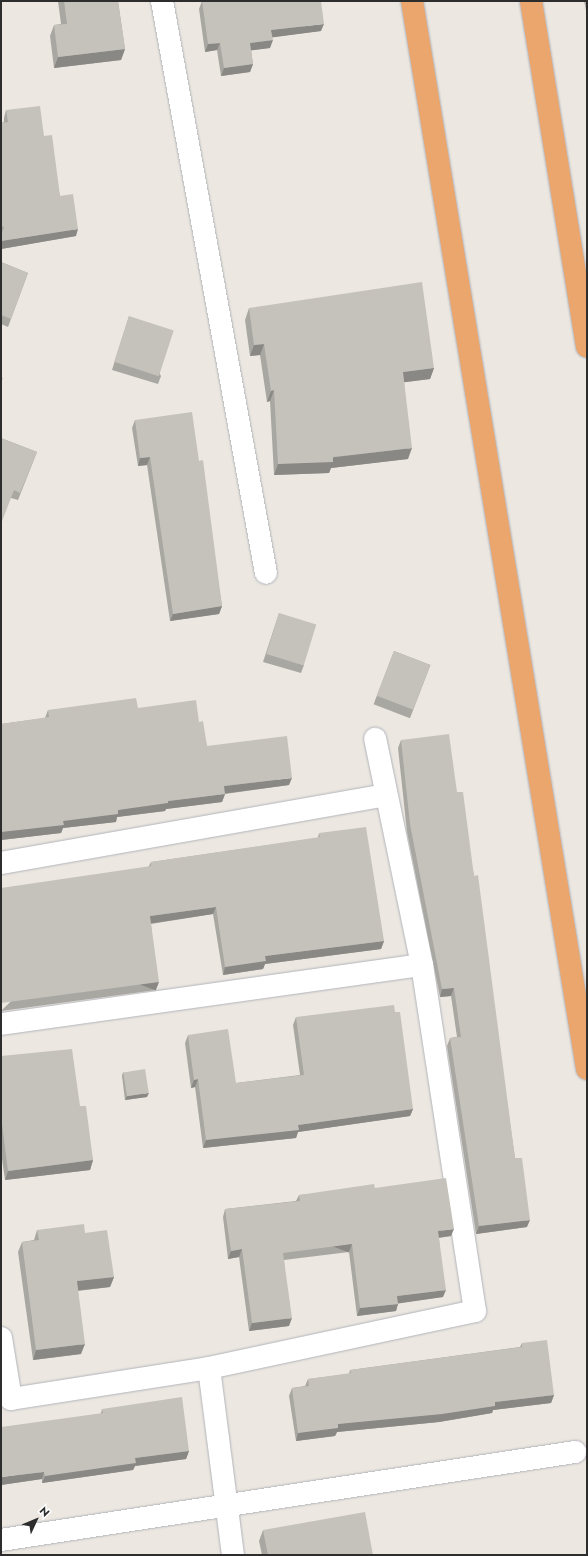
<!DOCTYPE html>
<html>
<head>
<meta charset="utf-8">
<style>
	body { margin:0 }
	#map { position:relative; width:588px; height:1556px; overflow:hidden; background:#ece8e1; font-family:Jost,sans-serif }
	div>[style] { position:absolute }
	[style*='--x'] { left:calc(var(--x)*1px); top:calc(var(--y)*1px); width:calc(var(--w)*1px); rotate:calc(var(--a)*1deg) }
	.roads { filter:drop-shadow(0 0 1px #b2b3bb) drop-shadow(0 0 1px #b2b3bb) }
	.minor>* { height:22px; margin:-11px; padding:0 11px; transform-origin:11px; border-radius:11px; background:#fff }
	.highway>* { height:22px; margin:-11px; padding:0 11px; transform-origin:11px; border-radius:11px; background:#eba66e }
	.wall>* { inset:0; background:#a9a7a2; transform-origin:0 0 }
	.shaded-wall>* { inset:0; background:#8a8884; transform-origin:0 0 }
	.building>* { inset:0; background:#c5c2bc; transform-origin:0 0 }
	span { translate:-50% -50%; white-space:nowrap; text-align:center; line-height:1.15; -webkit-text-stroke:4px #fff; paint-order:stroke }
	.frame { position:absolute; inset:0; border:2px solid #2d2d2d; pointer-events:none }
	.north { position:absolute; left:16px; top:1500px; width:40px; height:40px; -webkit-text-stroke:3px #fff; paint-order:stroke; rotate:46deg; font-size:11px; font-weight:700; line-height:16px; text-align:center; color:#2d2d2d }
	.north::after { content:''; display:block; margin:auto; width:14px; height:18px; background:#2d2d2d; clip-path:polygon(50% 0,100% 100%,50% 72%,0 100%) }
</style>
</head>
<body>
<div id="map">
	<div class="roads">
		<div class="minor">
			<div style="--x:162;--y:1;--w:581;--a:79.7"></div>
			<div style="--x:1;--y:863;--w:391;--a:-10"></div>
			<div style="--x:1;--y:1024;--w:425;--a:-8"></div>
			<div style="--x:1;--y:1338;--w:62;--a:80.7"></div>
			<div style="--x:11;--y:1399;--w:200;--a:-8.9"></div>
			<div style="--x:209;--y:1368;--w:272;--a:-12.1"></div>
			<div style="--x:475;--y:1311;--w:350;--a:-98.7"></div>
			<div style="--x:422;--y:965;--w:231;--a:-101.7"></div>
			<div style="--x:209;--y:1368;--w:189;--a:82.7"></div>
			<div style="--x:1;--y:1540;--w:581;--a:-8.72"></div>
		</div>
		<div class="highway">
			<div style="--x:412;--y:1;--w:1082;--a:80.69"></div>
			<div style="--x:531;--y:1;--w:350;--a:80.8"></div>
		</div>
	</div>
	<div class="wall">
		<div style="clip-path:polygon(58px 1px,118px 1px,125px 49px,121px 60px,54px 68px,50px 36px,54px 25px,61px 24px)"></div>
		<div style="clip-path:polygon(202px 1px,321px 31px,272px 37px,270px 48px,251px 50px,253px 64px,250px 72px,221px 76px,217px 50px,205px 52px,199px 9px)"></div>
		<div style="clip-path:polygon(584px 1px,587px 1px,587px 15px)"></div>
		<div style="clip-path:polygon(6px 110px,44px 136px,60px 196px,76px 236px,1px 249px,1px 123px,4px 122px,4px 118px)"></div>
		<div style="clip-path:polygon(1px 262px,28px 273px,8px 327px,1px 324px)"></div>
		<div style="clip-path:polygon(249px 308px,434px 368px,430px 379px,404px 382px,408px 459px,331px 468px,329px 473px,274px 475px,270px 401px,267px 402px,260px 355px,250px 356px,245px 320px)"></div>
		<div style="clip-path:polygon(129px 316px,161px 376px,158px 384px,112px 370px)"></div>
		<div style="clip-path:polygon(135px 420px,199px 461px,222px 606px,219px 614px,170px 621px,147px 465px,138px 466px,132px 428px)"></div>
		<div style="clip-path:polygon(1px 438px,37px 452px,18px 500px,11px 498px)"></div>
		<div style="clip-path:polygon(279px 613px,304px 665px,301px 673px,263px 662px)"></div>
		<div style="left:394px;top:651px;width:39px;height:57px;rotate:21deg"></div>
		<div style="clip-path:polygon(138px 708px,199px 722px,207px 746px,289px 785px,225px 794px,222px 802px,166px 809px,165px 811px,117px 817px,116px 822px,63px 828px,61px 833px,1px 840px,1px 724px,45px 718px,48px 710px)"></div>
		<div style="clip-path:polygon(401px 740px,457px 792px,474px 876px,515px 1158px,527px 1227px,476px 1234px,447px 1046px,450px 1038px,457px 1037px,451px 996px,440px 997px,407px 832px,398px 748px)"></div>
		<div style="clip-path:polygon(319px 833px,384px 941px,381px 949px,265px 964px,263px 969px,223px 975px,213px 914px,151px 924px,156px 990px,1px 1011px,149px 866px,151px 862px,318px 838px)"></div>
		<div style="clip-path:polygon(296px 1017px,413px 1109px,410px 1116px,298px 1132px,296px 1138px,203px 1148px,195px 1087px,191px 1088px,185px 1043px,188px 1035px,236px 1083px,300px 1075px,293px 1025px)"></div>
		<div style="clip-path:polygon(1px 1056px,80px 1106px,93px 1160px,90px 1170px,5px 1180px,1px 1152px)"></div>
		<div style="clip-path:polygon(123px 1072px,147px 1097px,125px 1100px,122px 1076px)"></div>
		<div style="clip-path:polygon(375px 1188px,451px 1236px,439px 1238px,443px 1297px,398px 1303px,396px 1311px,357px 1316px,349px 1252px,284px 1260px,289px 1326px,249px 1331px,239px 1257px,228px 1259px,223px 1217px,225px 1209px,296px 1201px,299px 1195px)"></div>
		<div style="clip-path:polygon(37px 1230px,85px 1233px,114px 1277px,110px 1287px,78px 1291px,81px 1354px,33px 1360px,18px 1252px,22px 1242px,34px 1240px)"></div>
		<div style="clip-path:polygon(522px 1343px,554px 1395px,551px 1403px,493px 1410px,492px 1413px,439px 1422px,337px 1432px,335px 1436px,296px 1441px,289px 1396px,292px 1388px,305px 1386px,308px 1379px,349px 1374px,350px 1370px,520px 1347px)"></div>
		<div style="clip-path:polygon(102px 1409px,189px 1451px,186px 1459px,135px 1466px,133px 1470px,42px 1483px,42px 1479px,1px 1485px,101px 1413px)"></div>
		<div style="clip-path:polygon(263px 1530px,373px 1555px,262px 1555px,259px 1541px)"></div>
	</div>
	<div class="shaded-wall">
		<div style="clip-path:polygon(324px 24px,321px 31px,268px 38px,271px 30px)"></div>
		<div style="clip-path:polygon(273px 40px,270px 48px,247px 51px,250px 43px)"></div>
		<div style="clip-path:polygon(220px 43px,217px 50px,205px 52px,208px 44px)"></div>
		<div style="clip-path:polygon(125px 49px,121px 60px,54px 68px,58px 57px)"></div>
		<div style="clip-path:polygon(253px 64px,250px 72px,221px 76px,224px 68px)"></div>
		<div style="clip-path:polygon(78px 229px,76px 236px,1px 249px,1px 241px)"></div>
		<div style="clip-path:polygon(264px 344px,260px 355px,250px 356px,254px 345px)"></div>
		<div style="clip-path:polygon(434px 368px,430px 379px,399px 383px,403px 372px)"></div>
		<div style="clip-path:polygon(274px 390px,270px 401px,267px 402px,271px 391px)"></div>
		<div style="clip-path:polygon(412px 448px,408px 459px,331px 468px,329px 473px,274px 475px,278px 464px)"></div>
		<div style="clip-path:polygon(150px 457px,147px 465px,138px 466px,140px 458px)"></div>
		<div style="clip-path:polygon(222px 606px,219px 614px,170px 621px,173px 614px)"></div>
		<div style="clip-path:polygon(292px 778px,289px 785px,221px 794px,224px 786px)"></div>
		<div style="clip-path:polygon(225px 794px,222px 802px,166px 809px,165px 811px,117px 817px,116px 822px,63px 828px,61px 833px,1px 840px,1px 832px,118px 810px,168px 801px)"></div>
		<div style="clip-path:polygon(216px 907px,213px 914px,147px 924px,150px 916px)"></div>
		<div style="clip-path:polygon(384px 941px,381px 949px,265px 964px,263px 969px,223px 975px,225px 967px,265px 956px)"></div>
		<div style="left:159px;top:982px;width:9px;height:159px;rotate:111deg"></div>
		<div style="clip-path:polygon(454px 988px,451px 996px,440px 997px,442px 989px)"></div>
		<div style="clip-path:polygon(198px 1079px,195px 1087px,191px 1088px,194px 1080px)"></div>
		<div style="clip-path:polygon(149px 1093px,147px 1097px,125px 1100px,127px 1096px)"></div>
		<div style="clip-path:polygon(413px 1109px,410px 1116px,298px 1132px,296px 1138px,203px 1148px,206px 1140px,298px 1125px)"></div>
		<div style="clip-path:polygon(93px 1160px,90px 1170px,5px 1180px,8px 1171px)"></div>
		<div style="clip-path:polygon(530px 1220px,527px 1227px,476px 1234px,479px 1226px)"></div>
		<div style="clip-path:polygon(454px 1229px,451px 1236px,435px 1238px,438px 1231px)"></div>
		<div style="left:352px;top:1244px;width:9px;height:70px;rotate:111deg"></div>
		<div style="clip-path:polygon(242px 1249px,239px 1257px,228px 1259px,231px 1251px)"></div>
		<div style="clip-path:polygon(114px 1277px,110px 1287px,73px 1291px,77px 1281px)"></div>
		<div style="clip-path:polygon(446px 1290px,443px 1297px,395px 1304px,397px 1296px)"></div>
		<div style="clip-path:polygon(398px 1304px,396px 1311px,357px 1316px,360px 1308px)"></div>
		<div style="clip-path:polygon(292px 1318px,289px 1326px,249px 1331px,252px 1323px)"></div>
		<div style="clip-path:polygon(85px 1344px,81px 1354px,33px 1360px,36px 1350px)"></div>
		<div style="clip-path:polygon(554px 1395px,551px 1403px,493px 1410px,492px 1413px,439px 1422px,337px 1432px,335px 1436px,296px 1441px,298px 1433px,338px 1424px,495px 1402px)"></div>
		<div style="clip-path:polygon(189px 1451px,186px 1459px,135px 1466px,133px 1470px,42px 1483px,45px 1476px,135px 1458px)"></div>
		<div style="clip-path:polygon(44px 1472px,42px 1479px,1px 1485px,1px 1477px)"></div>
	</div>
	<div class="building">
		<div style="clip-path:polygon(64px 1px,118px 1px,125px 49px,58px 57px,54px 25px,67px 24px)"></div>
		<div style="clip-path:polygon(202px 1px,321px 1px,324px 24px,271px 30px,273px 40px,250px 43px,253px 64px,224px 68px,220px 43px,208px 44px)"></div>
		<div style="clip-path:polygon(40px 106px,44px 136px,52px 135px,60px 196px,73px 194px,78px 229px,1px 241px,1px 235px,4px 227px,1px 226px,1px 123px,8px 122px,6px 110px)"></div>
		<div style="clip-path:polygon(1px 262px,28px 273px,11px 319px,1px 315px)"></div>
		<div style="clip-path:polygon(422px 282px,434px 368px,403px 372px,412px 448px,333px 457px,333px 462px,278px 464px,274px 390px,271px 391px,264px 344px,254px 345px,249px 308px)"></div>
		<div style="left:129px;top:316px;width:47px;height:48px;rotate:18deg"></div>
		<div style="clip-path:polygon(1px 377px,3px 378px,1px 383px)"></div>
		<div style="clip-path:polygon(192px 412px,199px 461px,203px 460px,222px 606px,173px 614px,150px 457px,140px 458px,135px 420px)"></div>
		<div style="clip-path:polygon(1px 438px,37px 452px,20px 493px,14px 490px,1px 524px)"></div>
		<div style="left:279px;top:613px;width:39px;height:43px;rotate:17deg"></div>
		<div style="left:394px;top:651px;width:39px;height:48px;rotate:21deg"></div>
		<div style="clip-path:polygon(136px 698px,138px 708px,196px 700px,199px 722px,203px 721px,207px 746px,287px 736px,292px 778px,224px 786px,225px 794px,168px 801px,168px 803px,118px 810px,118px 814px,63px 821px,64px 825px,1px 832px,1px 724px,49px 717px,48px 710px)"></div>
		<div style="clip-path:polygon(449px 734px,457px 792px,463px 792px,474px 876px,478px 875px,515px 1158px,522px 1158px,530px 1220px,479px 1226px,450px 1038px,461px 1037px,454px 988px,442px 989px,410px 824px,401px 740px)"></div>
		<div style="clip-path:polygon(366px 827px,384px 941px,265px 956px,266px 961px,225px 967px,216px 907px,150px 916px,159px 982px,1px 1003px,1px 888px,151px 866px,151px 862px,320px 837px,319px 833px)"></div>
		<div style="clip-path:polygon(394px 1005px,395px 1012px,400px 1012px,413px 1109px,298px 1125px,299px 1130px,206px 1140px,198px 1079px,194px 1080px,188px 1035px,228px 1029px,236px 1083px,304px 1075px,296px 1017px)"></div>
		<div style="clip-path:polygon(72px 1049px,80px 1106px,86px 1106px,93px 1160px,8px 1171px,1px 1116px,1px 1056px)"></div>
		<div style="left:145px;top:1069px;width:24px;height:22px;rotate:81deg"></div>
		<div style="clip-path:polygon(446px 1178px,454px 1229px,438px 1231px,446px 1290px,397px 1296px,398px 1304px,360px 1308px,352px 1244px,283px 1253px,292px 1318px,252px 1323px,242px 1249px,231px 1251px,225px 1209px,300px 1201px,299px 1195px,374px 1184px,375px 1188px)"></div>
		<div style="clip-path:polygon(84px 1224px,85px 1233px,107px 1230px,114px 1277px,77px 1281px,85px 1344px,36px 1350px,22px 1242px,39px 1240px,37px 1230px)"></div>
		<div style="clip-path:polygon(547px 1340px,554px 1395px,495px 1402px,495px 1406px,442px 1414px,338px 1424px,338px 1428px,298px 1433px,292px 1388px,309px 1386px,308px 1379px,351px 1373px,350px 1370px,522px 1347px,522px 1343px)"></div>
		<div style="clip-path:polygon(182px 1397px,189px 1451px,135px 1458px,136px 1463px,45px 1476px,44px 1472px,1px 1477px,1px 1427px,103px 1413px,102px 1409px)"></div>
		<div style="clip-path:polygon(365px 1512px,373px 1555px,268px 1555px,263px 1530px)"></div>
	</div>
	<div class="frame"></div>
	<div class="north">N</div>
</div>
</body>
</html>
